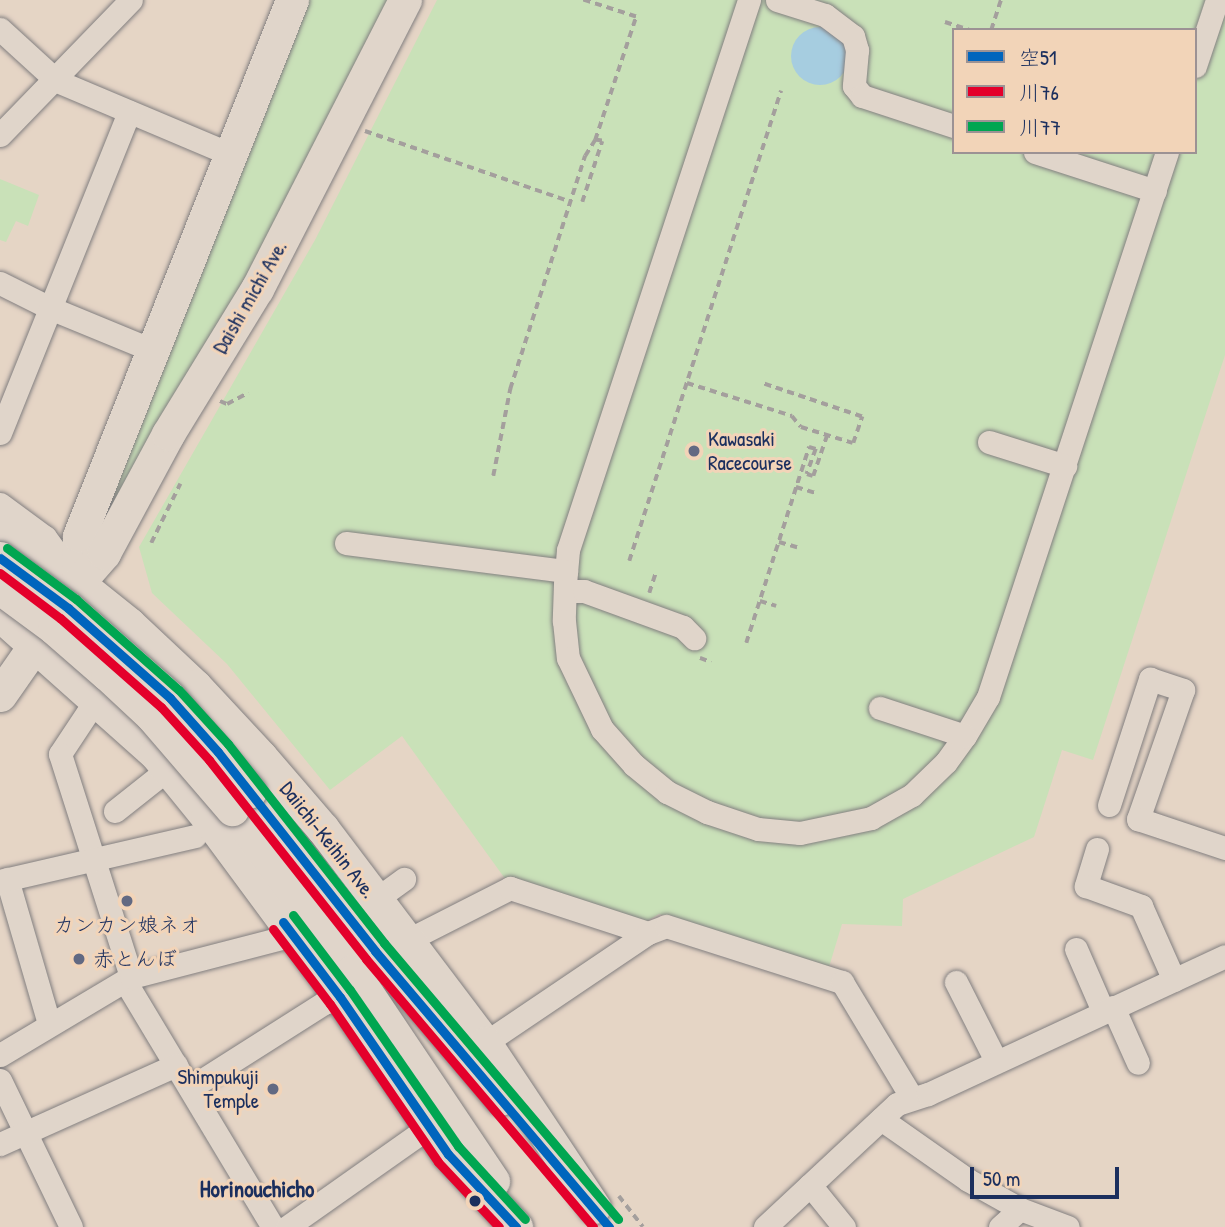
<!DOCTYPE html>
<html>
<head>
<meta charset="utf-8">
<style>
	body { margin:0 }
	#map { position:relative; width:1225px; height:1227px; overflow:hidden; background:#e5d5c5; font-family:"Patrick Hand","Klee One",sans-serif }
	div>[style] { position:absolute }
	[style*='--x'] { left:calc(var(--x)*1px); top:calc(var(--y)*1px); width:calc(var(--w)*1px); rotate:calc(var(--a)*1deg) }
	.green>* { inset:0; background:#c9e1b8 }
	.water>* { inset:0; background:#a6cde0 }
	.round { border-radius:50% }
	.path>* { height:3.5px; margin-top:-1.75px; transform-origin:0; background:repeating-linear-gradient(90deg,#a49f9d 0 7px,transparent 0 12px) }
	.roads { filter:drop-shadow(0 0 2px #827f80) drop-shadow(0 0 2px #827f80) }
	.minor>* { height:23px; margin:-11.5px; padding:0 11.5px; transform-origin:11.5px; border-radius:11.5px; background:#e0d5ca }
	.highway>* { height:33px; margin:-16.5px; padding:0 16.5px; transform-origin:16.5px; border-radius:16.5px; background:#e0d5ca }
	.bridges { filter:drop-shadow(0 0 2px #827f80) drop-shadow(0 0 2px #827f80) }
	.highway-bridge>* { height:33px; margin:-16.5px; padding:0 16.5px; transform-origin:16.5px; border-radius:16.5px; background:#e0d5ca }
	.bus-1>* { height:9px; margin:-4.5px; padding:0 4.5px; transform-origin:4.5px; border-radius:4.5px; background:#0065bd }
	.bus-2>* { height:9px; margin:-4.5px; padding:0 4.5px; transform-origin:4.5px; border-radius:4.5px; background:#e4002b }
	.bus-3>* { height:9px; margin:-4.5px; padding:0 4.5px; transform-origin:4.5px; border-radius:4.5px; background:#00a651 }
	.dots>* { width:19px; height:19px; translate:-50% -50%; box-sizing:border-box; border:4px solid #f2d4b8; border-radius:50% }
	span { translate:-50% -50%; white-space:nowrap; text-align:center; line-height:1.15; -webkit-text-stroke:6px #f2d4b8; paint-order:stroke }
	.street-label { font-size:21px; color:#1b2f5e }
	.poi-label { font-size:21px; color:#1b2f5e }
	.left { translate:0 -50%; text-align:left }
	.right { translate:-100% -50%; text-align:right }
	.neighbourhood-label { font-size:23px; color:#1b2f5e; font-weight:700 }
	.legend { position:absolute; left:952px; top:28px; width:245px; height:126px; box-sizing:border-box; background:#f2d4b8; border:2px solid #9c9294; margin:0; padding:9px 12px; list-style:none; font-size:21px; color:#1b2f5e }
	.legend li { display:flex; align-items:center; gap:14px; height:35px }
	.legend b { width:35px; border:2px solid #9c9294 }
	.scale { position:absolute; left:970px; top:1167px; width:149px; height:32px; box-sizing:border-box; border:4px solid #1b2f5e; border-top:0; padding-left:9px; font-size:21px; line-height:24px; white-space:nowrap; color:#1b2f5e; -webkit-text-stroke:5px #f2d4b8; paint-order:stroke }
</style>
</head>
<body>
<div id="map">
	<div class="green">
		<div style="clip-path:polygon(301px 0,393px 0,243px 294px,108px 515px,96px 511px)"></div>
		<div style="clip-path:polygon(evenodd,437px 0,1225px 0,1225px 355px,1093px 760px,1062px 750px,1034px 837px,903px 899px,902px 926px,842px 924px,829px 967px,659px 914px,641px 925px,506px 880px,402px 736px,330px 790px,227px 664px,152px 593px,139px 547px,315px 240px,437px 0,954px 30px,1195px 30px,1195px 152px,954px 152px,954px 30px)"></div>
		<div style="clip-path:polygon(0 179px,39px 195px,28px 226px,16px 221px,6px 242px,0 240px)"></div>
	</div>
	<div class="water">
		<div class="round" style="left:791px;top:27px;width:58px;height:58px"></div>
	</div>
	<div class="path">
		<div style="--x:945;--y:22;--w:25;--a:18"></div>
		<div style="--x:991;--y:30;--w:32;--a:-72"></div>
		<div style="--x:365;--y:131;--w:218;--a:19"></div>
		<div style="--x:582;--y:202;--w:64;--a:-71.8"></div>
		<div style="--x:602;--y:141;--w:7;--a:-172"></div>
		<div style="--x:687;--y:383;--w:110;--a:17.4"></div>
		<div style="--x:792;--y:416;--w:14;--a:51"></div>
		<div style="--x:801;--y:427;--w:54;--a:17.1"></div>
		<div style="--x:853;--y:443;--w:28;--a:-71"></div>
		<div style="--x:862;--y:417;--w:107;--a:-161.4"></div>
		<div style="--x:220;--y:401;--w:8;--a:23"></div>
		<div style="--x:227;--y:404;--w:24;--a:-28"></div>
		<div style="--x:493;--y:476;--w:89;--a:-78.9"></div>
		<div style="--x:510;--y:389;--w:245;--a:-72.2"></div>
		<div style="--x:585;--y:156;--w:19;--a:-58"></div>
		<div style="--x:595;--y:140;--w:130;--a:-71.6"></div>
		<div style="--x:636;--y:17;--w:56;--a:-162.2"></div>
		<div style="--x:796;--y:487;--w:21;--a:17"></div>
		<div style="--x:779;--y:542;--w:19;--a:16"></div>
		<div style="--x:151;--y:543;--w:66;--a:-63.8"></div>
		<div style="--x:629;--y:561;--w:494;--a:-72.1"></div>
		<div style="--x:649;--y:593;--w:23;--a:-72"></div>
		<div style="--x:760;--y:601;--w:17;--a:17"></div>
		<div style="--x:746;--y:643;--w:206;--a:-72.2"></div>
		<div style="--x:809;--y:447;--w:7;--a:16"></div>
		<div style="--x:816;--y:449;--w:27;--a:110"></div>
		<div style="--x:807;--y:474;--w:6;--a:18"></div>
		<div style="--x:813;--y:476;--w:43;--a:-71.1"></div>
		<div style="--x:700;--y:658;--w:12;--a:20"></div>
		<div style="--x:619;--y:1196;--w:39;--a:52"></div>
	</div>
	<div class="roads">
		<div class="minor">
			<div style="--x:749;--y:0;--w:579;--a:108.22"></div>
			<div style="--x:568;--y:550;--w:34;--a:95"></div>
			<div style="--x:565;--y:584;--w:37;--a:92"></div>
			<div style="--x:564;--y:621;--w:37;--a:84"></div>
			<div style="--x:568;--y:658;--w:79;--a:64.4"></div>
			<div style="--x:602;--y:729;--w:48;--a:48.4"></div>
			<div style="--x:634;--y:765;--w:43;--a:39.3"></div>
			<div style="--x:667;--y:792;--w:45;--a:26.6"></div>
			<div style="--x:707;--y:812;--w:54;--a:18.4"></div>
			<div style="--x:758;--y:829;--w:42;--a:5.4"></div>
			<div style="--x:800;--y:833;--w:73;--a:-11.9"></div>
			<div style="--x:871;--y:818;--w:47;--a:-29.3"></div>
			<div style="--x:912;--y:795;--w:47;--a:-44.1"></div>
			<div style="--x:946;--y:762;--w:32;--a:-54"></div>
			<div style="--x:965;--y:736;--w:45;--a:-59.5"></div>
			<div style="--x:988;--y:697;--w:574;--a:-71.82"></div>
			<div style="--x:777;--y:0;--w:50;--a:17.4"></div>
			<div style="--x:825;--y:15;--w:35;--a:37"></div>
			<div style="--x:853;--y:36;--w:15;--a:74"></div>
			<div style="--x:857;--y:50;--w:36;--a:95"></div>
			<div style="--x:854;--y:86;--w:13;--a:51"></div>
			<div style="--x:862;--y:96;--w:97;--a:18.1"></div>
			<div style="--x:0;--y:29;--w:77;--a:42.4"></div>
			<div style="--x:57;--y:81;--w:188;--a:22.9"></div>
			<div style="--x:1195;--y:66;--w:70;--a:-71.6"></div>
			<div style="--x:0;--y:135;--w:188;--a:-45.9"></div>
			<div style="--x:1035;--y:152;--w:126;--a:18"></div>
			<div style="--x:0;--y:283;--w:56;--a:26.6"></div>
			<div style="--x:50;--y:308;--w:110;--a:22.4"></div>
			<div style="--x:0;--y:433;--w:346;--a:-68.1"></div>
			<div style="--x:989;--y:442;--w:80;--a:17.5"></div>
			<div style="--x:0;--y:504;--w:56;--a:36.3"></div>
			<div style="--x:45;--y:537;--w:39;--a:54"></div>
			<div style="--x:346;--y:543;--w:222;--a:7.3"></div>
			<div style="--x:565;--y:591;--w:19;--a:0"></div>
			<div style="--x:584;--y:591;--w:105;--a:20"></div>
			<div style="--x:683;--y:627;--w:16;--a:45"></div>
			<div style="--x:97;--y:698;--w:67;--a:123.5"></div>
			<div style="--x:60;--y:754;--w:234;--a:72.3"></div>
			<div style="--x:880;--y:708;--w:89;--a:18.2"></div>
			<div style="--x:1109;--y:805;--w:133;--a:-72"></div>
			<div style="--x:1150;--y:679;--w:35;--a:18"></div>
			<div style="--x:1183;--y:690;--w:137;--a:109.2"></div>
			<div style="--x:1138;--y:819;--w:92;--a:18.4"></div>
			<div style="--x:115;--y:811;--w:68;--a:-38.4"></div>
			<div style="--x:1097;--y:849;--w:39;--a:107"></div>
			<div style="--x:1086;--y:886;--w:59;--a:20"></div>
			<div style="--x:1141;--y:906;--w:81;--a:66"></div>
			<div style="--x:7;--y:879;--w:151;--a:73.8"></div>
			<div style="--x:0;--y:881;--w:200;--a:-13"></div>
			<div style="--x:375;--y:900;--w:36;--a:-36"></div>
			<div style="--x:406;--y:941;--w:117;--a:-27"></div>
			<div style="--x:510;--y:888;--w:145;--a:18.1"></div>
			<div style="--x:1076;--y:949;--w:68;--a:66.5"></div>
			<div style="--x:125;--y:981;--w:287;--a:59"></div>
			<div style="--x:956;--y:982;--w:89;--a:63.1"></div>
			<div style="--x:1113;--y:1007;--w:61;--a:65.9"></div>
			<div style="--x:485;--y:1043;--w:197;--a:-34"></div>
			<div style="--x:648;--y:933;--w:19;--a:-21"></div>
			<div style="--x:666;--y:926;--w:185;--a:17.7"></div>
			<div style="--x:842;--y:982;--w:135;--a:58.9"></div>
			<div style="--x:0;--y:1055;--w:152;--a:-30.8"></div>
			<div style="--x:131;--y:977;--w:167;--a:-14.5"></div>
			<div style="--x:0;--y:1080;--w:163;--a:64.2"></div>
			<div style="--x:190;--y:1088;--w:159;--a:-32.4"></div>
			<div style="--x:324;--y:1003;--w:17;--a:-21"></div>
			<div style="--x:881;--y:1119;--w:106;--a:35"></div>
			<div style="--x:968;--y:1180;--w:60;--a:29.1"></div>
			<div style="--x:1020;--y:1209;--w:51;--a:20.6"></div>
			<div style="--x:0;--y:1144;--w:193;--a:-24.2"></div>
			<div style="--x:810;--y:1185;--w:54;--a:51"></div>
			<div style="--x:287;--y:1227;--w:175;--a:-35.2"></div>
			<div style="--x:765;--y:1227;--w:180;--a:-43"></div>
			<div style="--x:897;--y:1104;--w:33;--a:-18"></div>
			<div style="--x:928;--y:1094;--w:327;--a:-24.9"></div>
			<div style="--x:1000;--y:1227;--w:27;--a:-42"></div>
		</div>
		<div class="highway">
			<div style="--x:0;--y:531;--w:94;--a:33.7"></div>
			<div style="--x:78;--y:583;--w:65;--a:38.8"></div>
			<div style="--x:129;--y:624;--w:91;--a:43.2"></div>
			<div style="--x:195;--y:686;--w:97;--a:47.1"></div>
			<div style="--x:261;--y:757;--w:95;--a:49.3"></div>
			<div style="--x:323;--y:829;--w:268;--a:52.9"></div>
			<div style="--x:485;--y:1043;--w:197;--a:56.4"></div>
			<div style="--x:78;--y:583;--w:47;--a:-88.8"></div>
			<div style="--x:79;--y:536;--w:577;--a:-68.33"></div>
			<div style="--x:0;--y:615;--w:208;--a:41.7"></div>
			<div style="--x:155;--y:753;--w:82;--a:50.9"></div>
			<div style="--x:207;--y:817;--w:224;--a:53.5"></div>
			<div style="--x:340;--y:997;--w:191;--a:55.5"></div>
			<div style="--x:448;--y:1154;--w:100;--a:47"></div>
			<div style="--x:0;--y:695;--w:136;--a:-55.1"></div>
			<div style="--x:78;--y:583;--w:40;--a:-49"></div>
			<div style="--x:104;--y:553;--w:135;--a:-61.7"></div>
			<div style="--x:168;--y:434;--w:170;--a:-58.5"></div>
			<div style="--x:257;--y:289;--w:325;--a:-62.9"></div>
			<div style="--x:250;--y:792;--w:202;--a:51.8"></div>
			<div style="--x:375;--y:951;--w:194;--a:49.6"></div>
			<div style="--x:232;--y:809;--w:202;--a:53.5"></div>
			<div style="--x:352;--y:971;--w:253;--a:56.1"></div>
		</div>
	</div>
	<div class="bridges">
		<div class="highway-bridge">
			<div style="--x:0;--y:558;--w:84;--a:36.3"></div>
			<div style="--x:68;--y:608;--w:136;--a:41.4"></div>
			<div style="--x:170;--y:698;--w:123;--a:49.6"></div>
			<div style="--x:0;--y:588;--w:67;--a:36.5"></div>
			<div style="--x:54;--y:628;--w:70;--a:41"></div>
			<div style="--x:107;--y:674;--w:62;--a:43"></div>
			<div style="--x:152;--y:716;--w:123;--a:49.3"></div>
		</div>
	</div>
	<div class="bus-1">
		<div style="--x:0;--y:558;--w:84;--a:36.3"></div>
		<div style="--x:68;--y:608;--w:136;--a:41.4"></div>
		<div style="--x:170;--y:698;--w:72;--a:48.4"></div>
		<div style="--x:218;--y:752;--w:253;--a:51.7"></div>
		<div style="--x:375;--y:951;--w:362;--a:49.7"></div>
		<div style="--x:283;--y:922;--w:94;--a:52.8"></div>
		<div style="--x:340;--y:997;--w:191;--a:55.5"></div>
		<div style="--x:448;--y:1154;--w:100;--a:47"></div>
	</div>
	<div class="bus-2">
		<div style="--x:0;--y:573;--w:75;--a:36.9"></div>
		<div style="--x:60;--y:618;--w:135;--a:41.4"></div>
		<div style="--x:161;--y:707;--w:72;--a:47.8"></div>
		<div style="--x:209;--y:760;--w:253;--a:51.7"></div>
		<div style="--x:366;--y:959;--w:351;--a:49.7"></div>
		<div style="--x:273;--y:929;--w:94;--a:52.8"></div>
		<div style="--x:330;--y:1004;--w:191;--a:55.6"></div>
		<div style="--x:438;--y:1162;--w:89;--a:46.8"></div>
	</div>
	<div class="bus-3">
		<div style="--x:7;--y:548;--w:86;--a:36.5"></div>
		<div style="--x:76;--y:599;--w:137;--a:41.5"></div>
		<div style="--x:179;--y:690;--w:73;--a:47.8"></div>
		<div style="--x:228;--y:744;--w:253;--a:51.9"></div>
		<div style="--x:384;--y:943;--w:362;--a:49.7"></div>
		<div style="--x:293;--y:915;--w:94;--a:52.8"></div>
		<div style="--x:350;--y:990;--w:190;--a:55.3"></div>
		<div style="--x:458;--y:1146;--w:99;--a:47.5"></div>
	</div>
	<div class="dots">
		<div style="left:694px;top:451px;background:#626982"></div>
		<div style="left:127px;top:901px;background:#626982"></div>
		<div style="left:79px;top:959px;background:#626982"></div>
		<div style="left:273px;top:1089px;background:#626982"></div>
		<div style="left:475px;top:1201px;background:#1b2f5e"></div>
	</div>
	<div class="street-label">
		<span style="left:250px;top:297px;rotate:-60deg">Daishi michi Ave.</span>
		<span style="left:328px;top:840px;rotate:52deg">Daiichi-Keihin Ave.</span>
	</div>
	<div class="poi-label">
		<span class="left" style="left:708px;top:451px">Kawasaki<br>Racecourse</span>
		<span style="left:127px;top:925px">カンカン娘ネオ</span>
		<span class="left" style="left:93px;top:959px">赤とんぼ</span>
		<span class="right" style="left:259px;top:1089px">Shimpukuji<br>Temple</span>
	</div>
	<div class="neighbourhood-label">
		<span style="left:257px;top:1189px">Horinouchicho</span>
	</div>
	<ul class="legend">
	<li><b style="height:9px;background:#0065bd"></b>空51</li>
	<li><b style="height:9px;background:#e4002b"></b>川76</li>
	<li><b style="height:9px;background:#00a651"></b>川77</li>
	</ul>
	<div class="scale">50 m</div>
</div>
</body>
</html>
